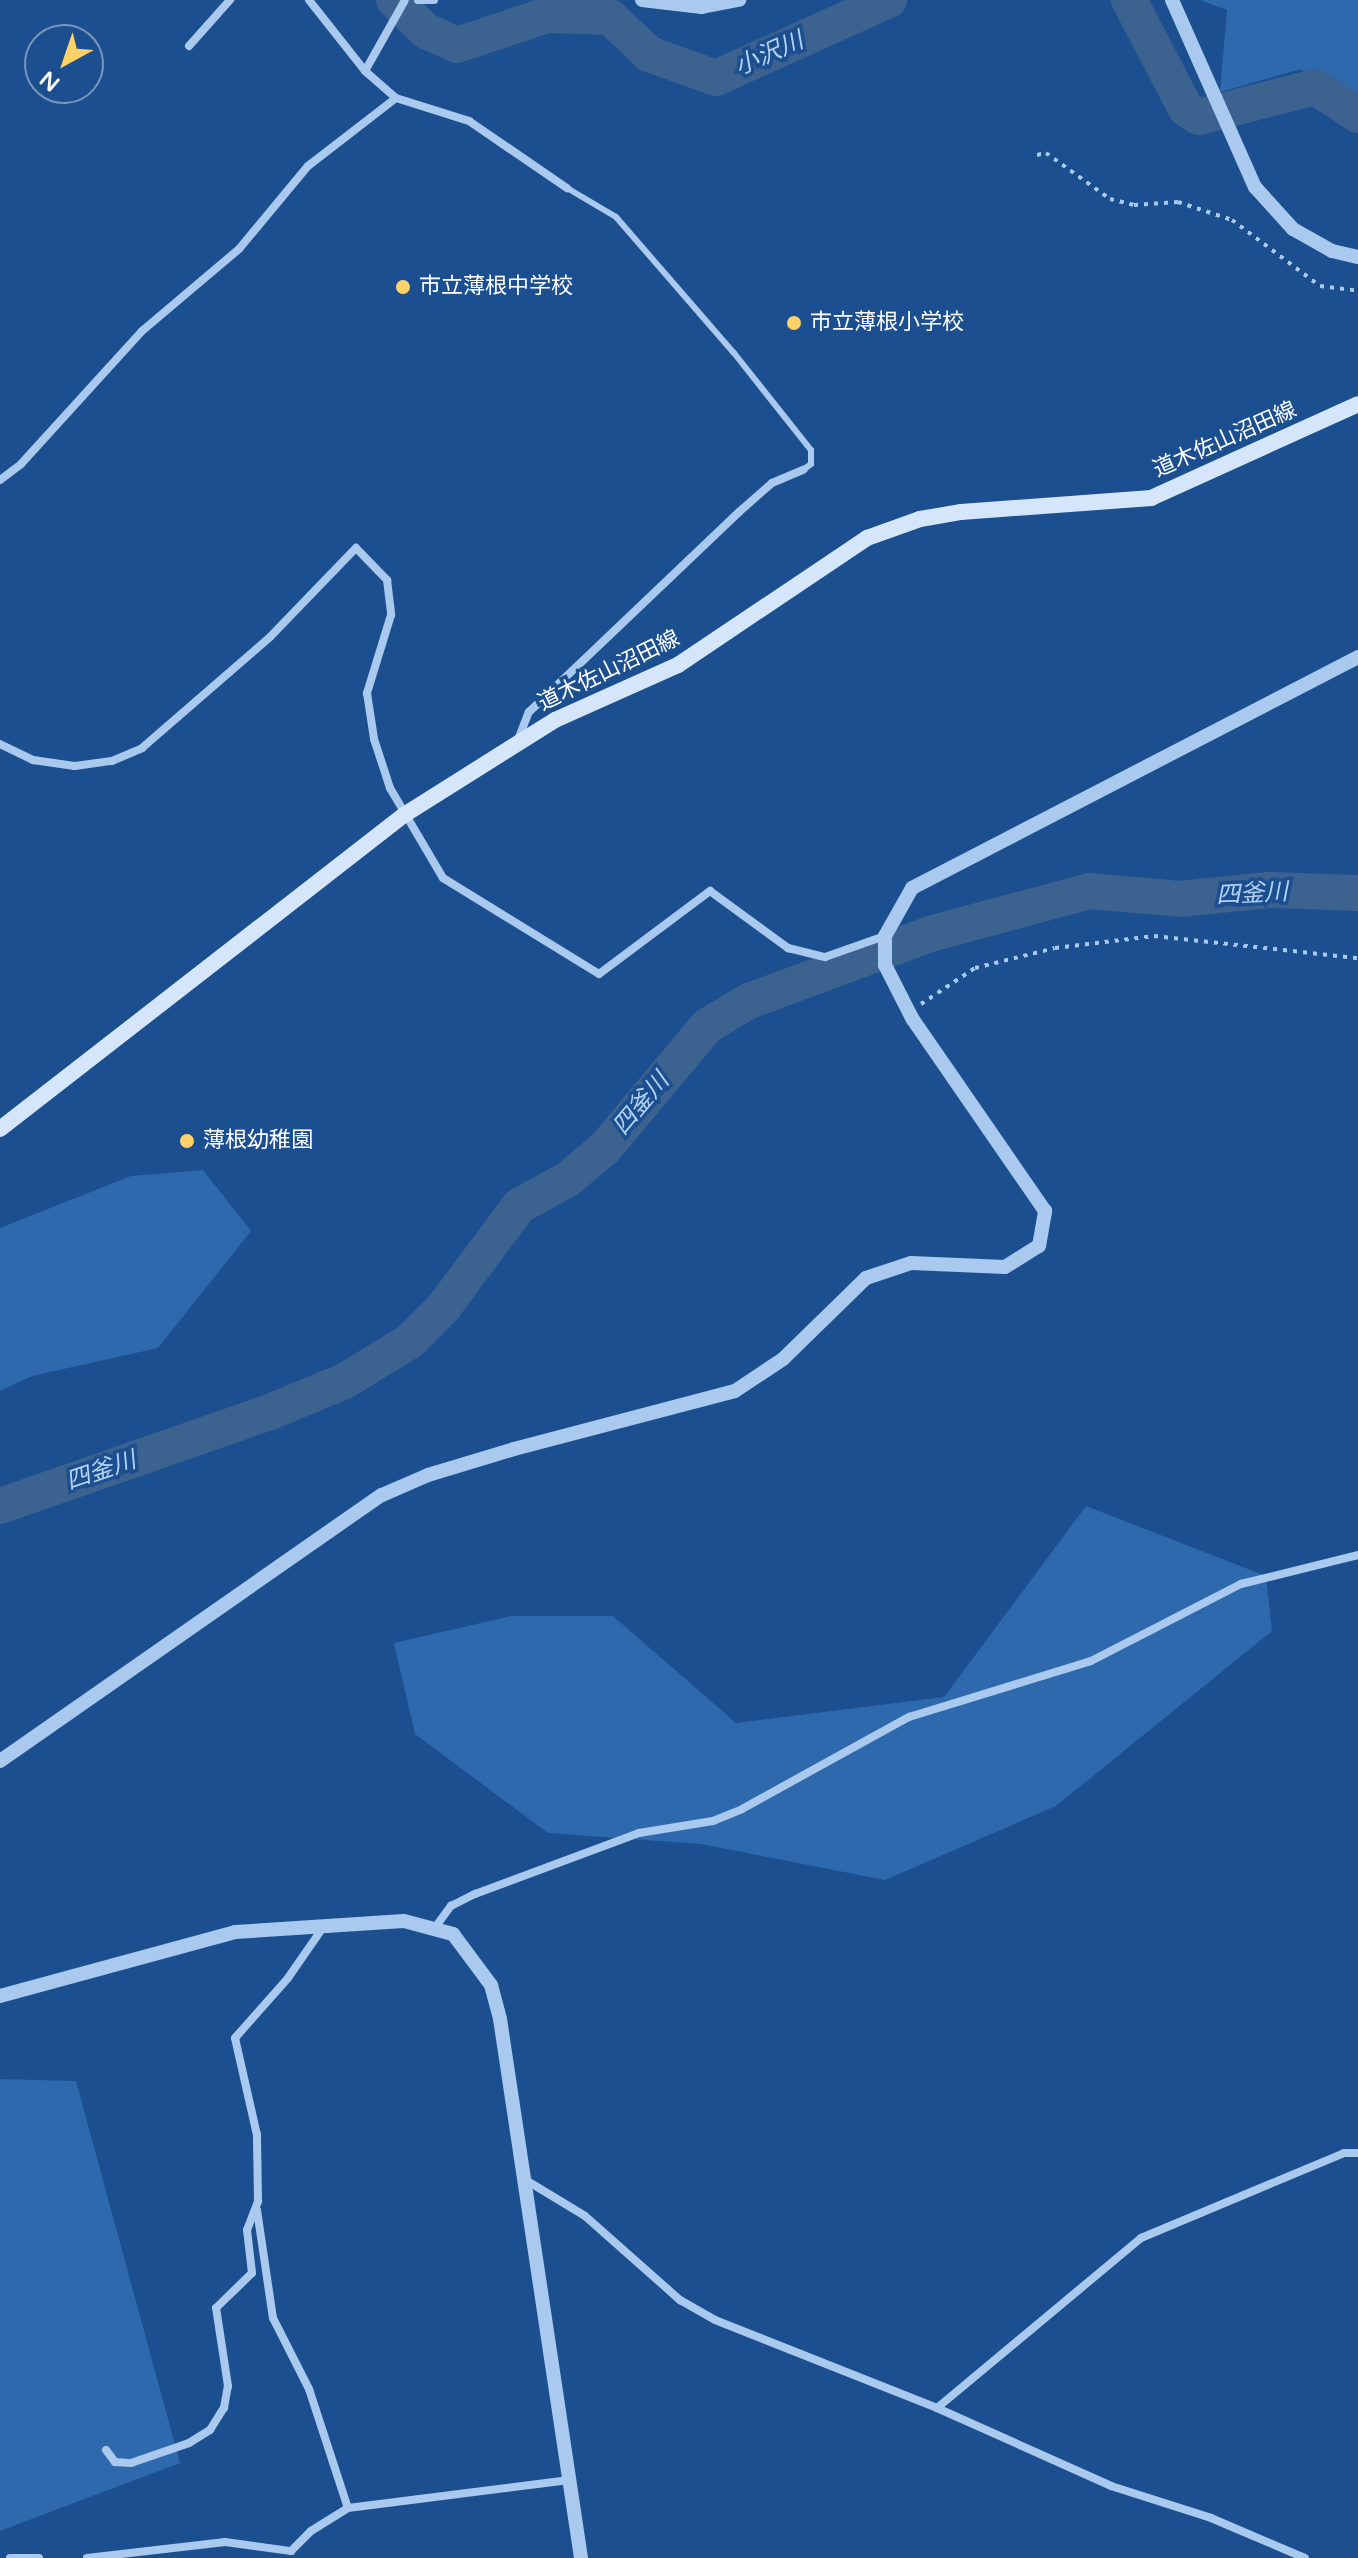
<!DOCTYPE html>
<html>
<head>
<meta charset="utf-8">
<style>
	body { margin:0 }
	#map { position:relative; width:1358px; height:2558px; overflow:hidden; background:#1b4f8f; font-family:"Varela Round","Noto Sans JP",sans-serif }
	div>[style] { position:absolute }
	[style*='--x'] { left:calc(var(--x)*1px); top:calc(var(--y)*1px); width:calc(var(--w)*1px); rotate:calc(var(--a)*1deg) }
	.green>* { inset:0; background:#2e69ad }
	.river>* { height:36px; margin:-18px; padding:0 18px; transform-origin:18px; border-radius:18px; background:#3c6290 }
	.path>* { height:4px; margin-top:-2px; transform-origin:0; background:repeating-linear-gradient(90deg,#a9c9ee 0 4px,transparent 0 10px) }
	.service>* { height:6px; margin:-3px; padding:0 3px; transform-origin:3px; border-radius:3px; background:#a9c9ee }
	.minor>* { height:8px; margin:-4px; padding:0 4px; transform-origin:4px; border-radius:4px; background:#a9c9ee }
	.tertiary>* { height:14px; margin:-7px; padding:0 7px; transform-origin:7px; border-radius:7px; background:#a9c9ee }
	.secondary>* { height:16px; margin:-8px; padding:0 8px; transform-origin:8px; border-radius:8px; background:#d6e6fa }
	.dots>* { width:22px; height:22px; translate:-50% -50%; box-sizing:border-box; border:4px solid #1b4f8f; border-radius:50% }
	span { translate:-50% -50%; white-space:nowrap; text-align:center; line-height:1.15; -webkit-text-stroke:7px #1b4f8f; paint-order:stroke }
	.poi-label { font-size:22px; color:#fff }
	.left { translate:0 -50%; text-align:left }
	.street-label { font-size:22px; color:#fff }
	.water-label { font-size:24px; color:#b5d3f5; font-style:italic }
	.north { position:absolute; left:24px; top:24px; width:80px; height:80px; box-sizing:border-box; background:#1b4f8f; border:2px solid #7695bc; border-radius:50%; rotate:220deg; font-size:22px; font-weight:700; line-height:32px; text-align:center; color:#fff }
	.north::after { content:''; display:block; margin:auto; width:28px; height:36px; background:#ffd166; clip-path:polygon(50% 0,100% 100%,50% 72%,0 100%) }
</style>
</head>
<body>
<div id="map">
	<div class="green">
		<div style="clip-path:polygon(1200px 0,1358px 0,1358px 112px,1301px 69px,1220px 92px,1227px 10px)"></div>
		<div style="clip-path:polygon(203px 1170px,251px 1231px,158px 1348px,32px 1376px,0 1391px,0 1228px,131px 1176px)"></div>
		<div style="clip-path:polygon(1086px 1506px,1266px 1576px,1272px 1631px,1056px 1806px,885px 1880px,701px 1844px,548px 1833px,415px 1734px,394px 1643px,511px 1616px,613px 1616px,736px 1723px,944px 1697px)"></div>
		<div style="clip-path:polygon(0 2079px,76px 2081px,180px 2463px,0 2531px)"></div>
	</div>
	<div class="river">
		<div style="--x:394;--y:0;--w:45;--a:44.1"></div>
		<div style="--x:426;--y:31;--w:34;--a:24"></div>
		<div style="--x:457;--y:45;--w:95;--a:-18.4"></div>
		<div style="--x:547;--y:15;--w:63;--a:1.8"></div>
		<div style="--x:610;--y:17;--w:54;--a:43.5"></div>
		<div style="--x:649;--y:54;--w:71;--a:19.7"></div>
		<div style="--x:716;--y:78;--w:190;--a:-24.3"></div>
		<div style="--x:1129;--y:0;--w:123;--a:62.4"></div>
		<div style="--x:1186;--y:109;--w:15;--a:32"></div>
		<div style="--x:1199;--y:117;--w:120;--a:-14.5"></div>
		<div style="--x:1315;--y:87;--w:51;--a:33.1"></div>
		<div style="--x:0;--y:1506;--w:286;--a:-19.2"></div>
		<div style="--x:270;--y:1412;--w:81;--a:-22.5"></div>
		<div style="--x:345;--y:1381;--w:76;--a:-31.6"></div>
		<div style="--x:410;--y:1341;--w:47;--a:-45"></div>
		<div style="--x:443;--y:1308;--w:127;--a:-53.3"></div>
		<div style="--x:519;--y:1206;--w:56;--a:-28.9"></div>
		<div style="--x:568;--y:1179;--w:48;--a:-40"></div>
		<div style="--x:605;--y:1148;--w:159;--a:-50.1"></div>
		<div style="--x:707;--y:1026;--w:49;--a:-30.8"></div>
		<div style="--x:749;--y:1001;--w:193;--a:-20.3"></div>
		<div style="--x:930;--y:934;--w:165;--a:-15.1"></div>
		<div style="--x:1089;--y:891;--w:91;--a:5"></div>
		<div style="--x:1180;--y:899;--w:89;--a:-5.8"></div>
		<div style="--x:1269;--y:890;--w:89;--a:1.9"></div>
	</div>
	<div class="path">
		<div style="--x:1037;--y:155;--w:9;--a:-13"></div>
		<div style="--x:1046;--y:153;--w:79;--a:35.7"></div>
		<div style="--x:1110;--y:199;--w:25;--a:14"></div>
		<div style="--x:1134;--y:205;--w:44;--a:-3.9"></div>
		<div style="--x:1178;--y:202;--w:57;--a:18.4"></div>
		<div style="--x:1232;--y:220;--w:110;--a:36.9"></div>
		<div style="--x:1320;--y:286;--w:38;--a:7"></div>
		<div style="--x:921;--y:1004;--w:65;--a:-33.7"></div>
		<div style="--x:975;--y:968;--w:82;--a:-14"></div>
		<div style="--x:1055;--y:948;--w:100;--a:-6.9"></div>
		<div style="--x:1154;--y:936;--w:205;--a:6.2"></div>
	</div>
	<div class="service">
		<div style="--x:567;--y:188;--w:57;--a:30.6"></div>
		<div style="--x:616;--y:217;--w:180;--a:49.1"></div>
		<div style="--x:734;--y:353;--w:124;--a:51.6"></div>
		<div style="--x:811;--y:450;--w:14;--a:90"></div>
		<div style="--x:811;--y:464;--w:10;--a:143"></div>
	</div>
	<div class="minor">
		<div style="--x:309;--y:0;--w:90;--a:51.7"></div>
		<div style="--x:365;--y:71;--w:41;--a:41.1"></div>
		<div style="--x:396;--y:98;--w:77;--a:17.5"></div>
		<div style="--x:469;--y:121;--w:119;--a:34.4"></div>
		<div style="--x:418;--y:0;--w:16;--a:0"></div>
		<div style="--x:189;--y:46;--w:62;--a:-48.3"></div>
		<div style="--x:365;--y:71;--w:81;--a:-60.6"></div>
		<div style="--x:0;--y:480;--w:26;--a:-37"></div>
		<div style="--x:21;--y:464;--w:180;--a:-47.7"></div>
		<div style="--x:142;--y:331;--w:127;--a:-40.2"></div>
		<div style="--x:239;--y:249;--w:108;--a:-50.3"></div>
		<div style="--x:308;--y:166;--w:111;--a:-37.7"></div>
		<div style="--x:518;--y:740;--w:30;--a:-69"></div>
		<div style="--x:529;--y:712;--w:290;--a:-43.6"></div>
		<div style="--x:739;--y:512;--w:44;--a:-41.3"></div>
		<div style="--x:772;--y:483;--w:34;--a:-23"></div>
		<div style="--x:0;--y:744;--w:37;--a:26"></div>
		<div style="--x:33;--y:760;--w:42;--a:8.1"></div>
		<div style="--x:75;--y:766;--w:37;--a:-8"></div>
		<div style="--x:112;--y:761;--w:33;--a:-23"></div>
		<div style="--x:142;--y:748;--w:169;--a:-40.9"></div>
		<div style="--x:270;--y:637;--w:124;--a:-46"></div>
		<div style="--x:356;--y:548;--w:45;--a:45.9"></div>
		<div style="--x:387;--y:580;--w:35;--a:83"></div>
		<div style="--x:391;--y:615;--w:82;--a:107.1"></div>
		<div style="--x:367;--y:693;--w:47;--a:81.3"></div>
		<div style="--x:374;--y:739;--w:52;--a:71.9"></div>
		<div style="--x:390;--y:788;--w:104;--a:59.5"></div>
		<div style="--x:443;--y:878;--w:183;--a:31.6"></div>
		<div style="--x:599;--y:974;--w:139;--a:-36.8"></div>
		<div style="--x:710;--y:891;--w:97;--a:36.2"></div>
		<div style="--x:788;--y:948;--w:38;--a:14"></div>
		<div style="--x:825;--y:957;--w:64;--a:-19.3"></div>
		<div style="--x:434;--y:1929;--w:29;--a:-54"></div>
		<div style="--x:451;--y:1906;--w:27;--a:-27"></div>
		<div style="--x:475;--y:1894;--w:175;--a:-20.4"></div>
		<div style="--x:639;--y:1833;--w:75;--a:-9.2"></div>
		<div style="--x:713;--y:1821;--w:31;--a:-22"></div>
		<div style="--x:742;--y:1809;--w:191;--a:-28.9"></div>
		<div style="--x:909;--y:1717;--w:190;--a:-17.1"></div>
		<div style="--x:1091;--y:1661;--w:169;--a:-27.2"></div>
		<div style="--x:1241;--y:1584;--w:121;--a:-13.9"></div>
		<div style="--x:524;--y:2179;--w:71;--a:31.2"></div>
		<div style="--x:585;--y:2216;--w:127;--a:41.5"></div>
		<div style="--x:680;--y:2300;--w:40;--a:29.7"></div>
		<div style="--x:715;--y:2320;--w:239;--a:21.6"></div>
		<div style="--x:937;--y:2408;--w:191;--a:24.1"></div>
		<div style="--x:1111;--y:2486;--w:105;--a:17.7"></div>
		<div style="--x:1211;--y:2518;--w:102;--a:23.1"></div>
		<div style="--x:257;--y:2210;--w:109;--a:81.6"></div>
		<div style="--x:273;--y:2318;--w:80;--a:63.1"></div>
		<div style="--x:309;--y:2389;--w:125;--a:71.9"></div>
		<div style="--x:937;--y:2408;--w:266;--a:-39.8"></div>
		<div style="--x:1141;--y:2238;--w:220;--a:-22.7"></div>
		<div style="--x:1344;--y:2153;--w:14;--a:0"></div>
		<div style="--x:106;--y:2450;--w:15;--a:53"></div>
		<div style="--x:115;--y:2462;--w:16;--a:4"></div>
		<div style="--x:131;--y:2463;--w:61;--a:-19"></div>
		<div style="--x:189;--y:2443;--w:25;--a:-32"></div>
		<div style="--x:210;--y:2430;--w:26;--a:-58"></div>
		<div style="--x:224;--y:2408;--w:22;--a:-80"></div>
		<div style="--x:228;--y:2386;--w:79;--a:-98.7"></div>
		<div style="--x:216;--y:2308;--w:50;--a:-44.2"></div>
		<div style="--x:252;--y:2273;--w:43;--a:-96.6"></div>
		<div style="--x:247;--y:2230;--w:31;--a:-69"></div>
		<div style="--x:258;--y:2201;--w:66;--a:-90.9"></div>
		<div style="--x:257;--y:2135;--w:99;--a:-102.8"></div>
		<div style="--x:235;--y:2038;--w:80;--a:-48.5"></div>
		<div style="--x:288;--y:1978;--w:63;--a:-55.3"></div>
		<div style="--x:10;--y:2558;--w:29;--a:0"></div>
		<div style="--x:87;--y:2558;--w:139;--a:-6.6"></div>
		<div style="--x:225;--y:2542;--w:67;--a:7.8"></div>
		<div style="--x:291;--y:2551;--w:28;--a:-45"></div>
		<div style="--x:311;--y:2531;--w:44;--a:-31.9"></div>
		<div style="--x:348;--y:2508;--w:223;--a:-7.2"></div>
	</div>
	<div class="tertiary">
		<div style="--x:642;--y:0;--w:60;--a:6.7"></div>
		<div style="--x:702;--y:7;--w:38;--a:-11"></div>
		<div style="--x:1172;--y:0;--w:205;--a:66.1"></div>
		<div style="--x:1255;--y:187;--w:57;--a:47.9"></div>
		<div style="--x:1293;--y:229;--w:45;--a:29.4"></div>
		<div style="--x:1332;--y:251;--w:27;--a:13"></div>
		<div style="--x:0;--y:1761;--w:465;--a:-34.9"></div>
		<div style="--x:382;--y:1495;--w:50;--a:-23.5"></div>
		<div style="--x:428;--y:1475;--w:90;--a:-16.8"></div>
		<div style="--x:514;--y:1449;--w:228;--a:-14.7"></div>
		<div style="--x:735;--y:1391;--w:58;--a:-33.7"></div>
		<div style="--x:783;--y:1359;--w:116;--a:-44.3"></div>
		<div style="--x:866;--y:1278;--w:47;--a:-18.4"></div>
		<div style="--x:911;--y:1263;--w:94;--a:2.4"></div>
		<div style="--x:1005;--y:1267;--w:40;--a:-32"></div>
		<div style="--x:1039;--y:1246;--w:36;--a:-80"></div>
		<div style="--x:1045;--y:1211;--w:232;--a:-124.6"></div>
		<div style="--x:913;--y:1020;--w:62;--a:-117"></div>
		<div style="--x:885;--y:965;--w:29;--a:-90"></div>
		<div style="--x:885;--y:936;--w:55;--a:-60.6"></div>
		<div style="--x:912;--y:888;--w:502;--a:-27.38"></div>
		<div style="--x:0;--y:1996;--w:244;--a:-15.2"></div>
		<div style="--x:235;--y:1932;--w:169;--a:-3.7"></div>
		<div style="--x:404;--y:1921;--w:51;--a:14.9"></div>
		<div style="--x:453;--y:1934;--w:64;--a:53.3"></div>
		<div style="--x:491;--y:1985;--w:35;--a:75"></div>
		<div style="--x:500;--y:2019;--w:545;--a:81.45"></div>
	</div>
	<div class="secondary">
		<div style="--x:0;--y:1129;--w:512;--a:-37.86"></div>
		<div style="--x:404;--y:815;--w:178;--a:-32.2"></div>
		<div style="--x:555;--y:720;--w:135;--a:-24.1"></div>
		<div style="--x:678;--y:665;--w:228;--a:-33.9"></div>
		<div style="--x:867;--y:538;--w:56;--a:-19.7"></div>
		<div style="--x:920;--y:519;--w:42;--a:-9.7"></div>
		<div style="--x:961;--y:512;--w:191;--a:-4.2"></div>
		<div style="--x:1151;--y:498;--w:227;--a:-24.4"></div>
	</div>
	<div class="dots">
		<div style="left:403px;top:287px;background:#ffd166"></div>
		<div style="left:794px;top:323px;background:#ffd166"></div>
		<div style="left:187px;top:1141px;background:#ffd166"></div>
	</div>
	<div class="poi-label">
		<span class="left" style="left:419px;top:287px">市立薄根中学校</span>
		<span class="left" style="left:810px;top:323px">市立薄根小学校</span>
		<span class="left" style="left:203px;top:1141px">薄根幼稚園</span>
	</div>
	<div class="street-label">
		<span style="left:1225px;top:440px;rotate:-24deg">道木佐山沼田線</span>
		<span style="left:609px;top:671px;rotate:-26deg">道木佐山沼田線</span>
	</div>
	<div class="water-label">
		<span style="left:769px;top:54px;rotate:-24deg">小沢川</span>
		<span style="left:1252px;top:894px;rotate:-3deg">四釜川</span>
		<span style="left:641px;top:1104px;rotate:-50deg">四釜川</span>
		<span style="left:101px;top:1471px;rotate:-19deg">四釜川</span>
	</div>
	<div class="north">N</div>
</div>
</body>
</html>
